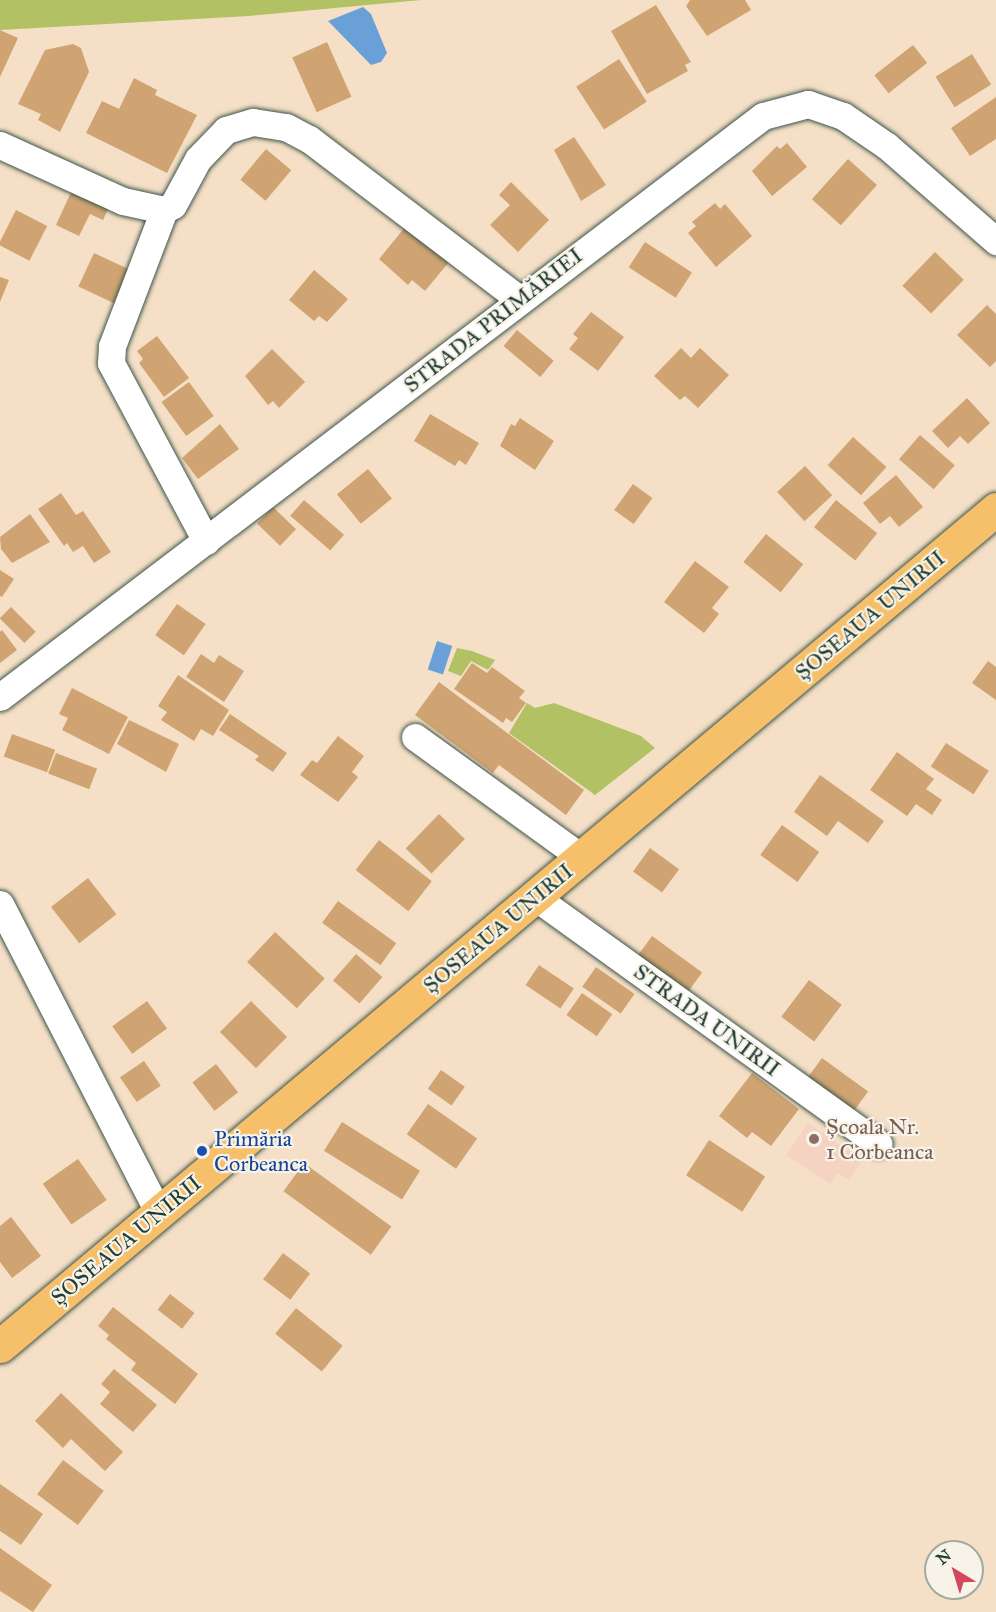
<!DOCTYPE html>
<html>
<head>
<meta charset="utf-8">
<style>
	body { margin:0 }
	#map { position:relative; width:996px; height:1612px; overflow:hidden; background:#f5e0c7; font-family:"IM FELL Great Primer",serif }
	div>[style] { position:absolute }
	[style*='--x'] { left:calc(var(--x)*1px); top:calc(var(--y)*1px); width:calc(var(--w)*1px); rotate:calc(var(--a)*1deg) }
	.built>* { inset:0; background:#f5d3c2 }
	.green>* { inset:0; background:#b1c164 }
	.water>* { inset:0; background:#69a0d7; transform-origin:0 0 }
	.building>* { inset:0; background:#cfa472; transform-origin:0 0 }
	.roads { filter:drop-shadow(0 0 2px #3f554a) drop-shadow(0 0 2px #3f554a) }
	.minor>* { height:27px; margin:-13.5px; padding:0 13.5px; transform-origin:13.5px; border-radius:13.5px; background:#fff }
	.major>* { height:33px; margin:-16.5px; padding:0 16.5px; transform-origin:16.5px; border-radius:16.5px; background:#f6c06b }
	.dots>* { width:16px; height:16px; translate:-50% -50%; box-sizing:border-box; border:3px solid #f7f3e8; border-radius:50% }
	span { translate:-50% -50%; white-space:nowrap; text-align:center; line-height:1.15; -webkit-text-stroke:4.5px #f7f3e8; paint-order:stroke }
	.street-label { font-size:22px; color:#1f3d34 }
	.education-label { font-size:22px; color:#785e54 }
	.left { translate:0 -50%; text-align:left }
	.transit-label { font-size:22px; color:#164399 }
	.north { position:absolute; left:924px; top:1540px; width:60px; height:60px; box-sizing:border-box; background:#f7f3e8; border:2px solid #a1aaa0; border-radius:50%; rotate:322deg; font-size:16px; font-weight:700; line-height:24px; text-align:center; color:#1f3d34 }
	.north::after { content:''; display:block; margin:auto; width:21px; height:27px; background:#d1495b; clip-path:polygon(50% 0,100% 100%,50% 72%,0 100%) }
</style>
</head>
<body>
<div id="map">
	<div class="built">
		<div style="clip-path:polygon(808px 1123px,863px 1160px,849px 1180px,838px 1173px,830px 1184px,786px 1155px)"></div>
	</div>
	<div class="green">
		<div style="clip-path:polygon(0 0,421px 0,249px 16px,0 30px)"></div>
		<div style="clip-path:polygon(457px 648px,472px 651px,495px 660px,488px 670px,471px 661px,461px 676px,448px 671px)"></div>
		<div style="clip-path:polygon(527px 703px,535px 708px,554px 703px,641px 736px,655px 748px,595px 795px,509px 733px)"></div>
	</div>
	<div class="water">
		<div style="clip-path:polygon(363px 7px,371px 14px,387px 53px,381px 62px,371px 65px,328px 21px)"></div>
		<div style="left:437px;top:641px;width:16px;height:30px;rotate:18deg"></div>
	</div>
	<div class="building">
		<div style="clip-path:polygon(690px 0,745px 0,751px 10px,707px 36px,686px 6px)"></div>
		<div style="clip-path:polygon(656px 5px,691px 62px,685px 65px,688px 71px,647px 94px,611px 31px)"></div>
		<div style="clip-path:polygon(0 30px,18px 38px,0 77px)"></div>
		<div style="left:327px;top:42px;width:60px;height:38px;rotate:66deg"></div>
		<div style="clip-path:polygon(73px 44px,81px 48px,89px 72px,60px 132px,38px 120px,41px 114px,18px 104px,45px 50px)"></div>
		<div style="left:913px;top:45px;width:23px;height:49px;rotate:52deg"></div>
		<div style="left:972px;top:54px;width:36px;height:43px;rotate:58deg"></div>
		<div style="left:619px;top:59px;width:51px;height:51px;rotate:57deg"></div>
		<div style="clip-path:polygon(134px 78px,157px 90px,155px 95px,197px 115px,167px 173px,86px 133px,102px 101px,119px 109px)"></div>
		<div style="clip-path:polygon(996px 97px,996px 139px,970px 156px,951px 128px)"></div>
		<div style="clip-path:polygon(574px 137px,606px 185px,581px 201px,554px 150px)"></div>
		<div style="clip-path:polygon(787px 143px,807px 167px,772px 196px,752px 171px,777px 146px,780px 149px)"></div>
		<div style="left:266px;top:149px;width:33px;height:40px;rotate:40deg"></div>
		<div style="left:848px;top:159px;width:39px;height:54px;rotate:42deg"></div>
		<div style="clip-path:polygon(511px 182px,549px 220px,518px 252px,490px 225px,510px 205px,499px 195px)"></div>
		<div style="clip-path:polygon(73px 188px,110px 205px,103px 220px,90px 214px,79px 236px,56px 225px)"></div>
		<div style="clip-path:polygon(715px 203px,720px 209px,725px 204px,752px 236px,716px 267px,688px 233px,696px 226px,692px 222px)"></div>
		<div style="left:16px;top:210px;width:35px;height:39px;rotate:27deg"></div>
		<div style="clip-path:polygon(406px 226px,449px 262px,425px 291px,412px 280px,408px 285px,379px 259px)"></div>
		<div style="left:645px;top:242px;width:56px;height:30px;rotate:33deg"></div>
		<div style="left:935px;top:252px;width:40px;height:47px;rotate:44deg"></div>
		<div style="left:94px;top:253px;width:43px;height:37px;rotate:25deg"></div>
		<div style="clip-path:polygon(314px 270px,348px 299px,327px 322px,319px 316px,314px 321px,289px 300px)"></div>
		<div style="clip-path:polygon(0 277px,9px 280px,0 302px)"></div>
		<div style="clip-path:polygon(987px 305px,996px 314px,996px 361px,990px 367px,957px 335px)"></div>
		<div style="clip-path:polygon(591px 312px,624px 337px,598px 371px,569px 349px,578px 338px,573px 334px)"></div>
		<div style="left:517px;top:330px;width:48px;height:21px;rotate:40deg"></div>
		<div style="clip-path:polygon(157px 336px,189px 378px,164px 397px,139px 363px,143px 359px,137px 351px)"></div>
		<div style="clip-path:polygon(681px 348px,691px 358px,700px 348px,729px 375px,698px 408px,685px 396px,680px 400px,654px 376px)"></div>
		<div style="clip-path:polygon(272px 349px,305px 382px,279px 408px,273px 401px,268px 405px,245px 376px)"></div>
		<div style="left:189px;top:382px;width:42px;height:34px;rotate:54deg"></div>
		<div style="clip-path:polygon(967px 398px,990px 423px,968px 444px,960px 436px,948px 448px,932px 431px)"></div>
		<div style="clip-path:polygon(430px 414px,479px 443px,466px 465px,459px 460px,455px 466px,414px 441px)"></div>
		<div style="clip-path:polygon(520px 418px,554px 441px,535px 470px,500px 446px,511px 424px,515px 426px)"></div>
		<div style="clip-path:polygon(220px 424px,239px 449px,198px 479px,182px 458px)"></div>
		<div style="left:920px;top:435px;width:46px;height:32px;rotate:41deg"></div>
		<div style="left:853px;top:437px;width:45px;height:38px;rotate:42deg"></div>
		<div style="left:805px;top:466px;width:40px;height:38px;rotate:47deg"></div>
		<div style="left:368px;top:469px;width:38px;height:40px;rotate:51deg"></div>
		<div style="clip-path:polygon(896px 475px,923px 507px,899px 527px,890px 516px,880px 524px,863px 503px)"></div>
		<div style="left:633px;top:484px;width:24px;height:32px;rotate:36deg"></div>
		<div style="clip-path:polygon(61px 493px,76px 515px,83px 511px,111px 552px,94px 563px,83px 546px,73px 552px,67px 543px,64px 546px,38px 509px)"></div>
		<div style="left:304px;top:500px;width:53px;height:21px;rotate:41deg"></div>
		<div style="left:836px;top:500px;width:53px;height:35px;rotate:39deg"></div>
		<div style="left:273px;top:507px;width:32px;height:23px;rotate:44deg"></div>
		<div style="clip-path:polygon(30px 514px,50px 542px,12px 563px,1px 549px,0 537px)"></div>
		<div style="left:766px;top:534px;width:48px;height:36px;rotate:39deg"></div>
		<div style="clip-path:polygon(695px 561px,729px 587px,712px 608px,719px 614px,704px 633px,664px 602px)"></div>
		<div style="clip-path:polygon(0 570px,14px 579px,2px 597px,0 596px)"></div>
		<div style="left:177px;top:604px;width:35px;height:38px;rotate:35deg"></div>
		<div style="left:11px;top:607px;width:35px;height:16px;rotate:45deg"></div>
		<div style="clip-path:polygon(2px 630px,17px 650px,0 663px,0 632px)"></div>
		<div style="clip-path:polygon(201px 654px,214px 663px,219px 655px,244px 671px,224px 702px,186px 677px)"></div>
		<div style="clip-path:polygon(988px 661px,996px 667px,996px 700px,972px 683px)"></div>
		<div style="clip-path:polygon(472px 663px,487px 673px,492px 667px,525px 691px,519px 698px,526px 703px,512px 722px,506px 718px,503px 723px,454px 689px)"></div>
		<div style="clip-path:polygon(178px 675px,229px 710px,213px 736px,201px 729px,194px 741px,161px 720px,167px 712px,158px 706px)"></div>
		<div style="clip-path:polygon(439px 682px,584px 790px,566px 815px,499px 765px,493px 773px,415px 715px)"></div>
		<div style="clip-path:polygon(72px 688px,128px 717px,109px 754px,62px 730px,68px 718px,59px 714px)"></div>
		<div style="clip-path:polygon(230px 714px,287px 753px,273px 772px,255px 760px,259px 756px,219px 730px)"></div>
		<div style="clip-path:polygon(129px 720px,179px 744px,166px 772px,117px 744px)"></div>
		<div style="left:12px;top:734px;width:46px;height:24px;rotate:20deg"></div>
		<div style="clip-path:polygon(338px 736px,364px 756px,352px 772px,358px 777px,338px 802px,300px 775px,312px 760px,317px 763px)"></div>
		<div style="left:946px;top:743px;width:51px;height:28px;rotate:33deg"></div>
		<div style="clip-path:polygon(897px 752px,934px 779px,926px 789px,942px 800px,932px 815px,916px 804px,907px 816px,870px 790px)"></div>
		<div style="left:56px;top:753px;width:44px;height:22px;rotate:21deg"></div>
		<div style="clip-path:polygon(820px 775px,884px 821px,868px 843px,838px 821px,827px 836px,794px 812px)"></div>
		<div style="left:439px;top:814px;width:36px;height:48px;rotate:44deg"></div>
		<div style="left:782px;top:825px;width:46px;height:37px;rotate:36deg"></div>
		<div style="left:379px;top:840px;width:67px;height:38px;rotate:38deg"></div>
		<div style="left:650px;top:848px;width:36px;height:29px;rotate:36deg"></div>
		<div style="left:88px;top:878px;width:46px;height:47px;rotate:52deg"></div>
		<div style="left:338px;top:901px;width:72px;height:27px;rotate:36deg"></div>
		<div style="left:275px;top:932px;width:68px;height:41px;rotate:43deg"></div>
		<div style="left:652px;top:936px;width:62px;height:27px;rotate:36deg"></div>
		<div style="left:356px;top:954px;width:35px;height:35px;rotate:41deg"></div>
		<div style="left:539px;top:965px;width:42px;height:24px;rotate:34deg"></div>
		<div style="left:596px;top:967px;width:47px;height:24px;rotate:35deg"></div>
		<div style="left:809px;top:980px;width:41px;height:46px;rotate:37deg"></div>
		<div style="left:582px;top:993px;width:37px;height:27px;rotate:35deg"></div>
		<div style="left:147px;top:1001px;width:34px;height:43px;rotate:54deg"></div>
		<div style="left:251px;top:1001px;width:51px;height:44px;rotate:45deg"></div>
		<div style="left:822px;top:1058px;width:57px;height:27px;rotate:36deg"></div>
		<div style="left:144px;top:1061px;width:30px;height:29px;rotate:56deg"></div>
		<div style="left:216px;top:1064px;width:36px;height:30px;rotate:52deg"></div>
		<div style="left:441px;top:1070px;width:29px;height:23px;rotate:35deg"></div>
		<div style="clip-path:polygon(752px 1073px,799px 1109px,771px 1146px,752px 1132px,747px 1138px,719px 1116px)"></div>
		<div style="left:428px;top:1104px;width:60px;height:37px;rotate:35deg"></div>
		<div style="left:342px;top:1122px;width:92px;height:34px;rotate:32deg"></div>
		<div style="left:709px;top:1140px;width:67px;height:42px;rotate:33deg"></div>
		<div style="left:78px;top:1159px;width:50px;height:43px;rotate:55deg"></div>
		<div style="left:304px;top:1163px;width:108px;height:35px;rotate:36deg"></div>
		<div style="clip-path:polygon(11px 1217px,41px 1256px,12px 1278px,0 1262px,0 1226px)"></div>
		<div style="left:283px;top:1253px;width:34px;height:33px;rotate:37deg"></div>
		<div style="left:170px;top:1294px;width:31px;height:20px;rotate:38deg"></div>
		<div style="clip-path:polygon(113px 1307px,198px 1374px,175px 1404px,131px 1370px,136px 1363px,106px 1339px,109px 1335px,98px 1326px)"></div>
		<div style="left:296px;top:1308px;width:60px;height:33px;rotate:39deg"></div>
		<div style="clip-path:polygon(114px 1369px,157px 1405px,133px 1432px,100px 1404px,110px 1392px,101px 1384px)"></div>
		<div style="clip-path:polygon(61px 1393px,123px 1452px,105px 1471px,71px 1439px,63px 1448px,35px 1421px)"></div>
		<div style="left:63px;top:1460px;width:51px;height:43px;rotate:37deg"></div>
		<div style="clip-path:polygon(0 1484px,43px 1514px,21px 1545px,0 1531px)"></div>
		<div style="clip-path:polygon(0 1548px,52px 1585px,33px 1612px,0 1591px)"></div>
	</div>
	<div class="roads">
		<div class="minor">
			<div style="--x:0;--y:145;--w:135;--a:24.5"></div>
			<div style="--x:123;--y:201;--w:42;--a:12.4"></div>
			<div style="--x:164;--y:210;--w:10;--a:-29"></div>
			<div style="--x:173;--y:205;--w:52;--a:-61.5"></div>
			<div style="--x:198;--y:159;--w:40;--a:-46"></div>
			<div style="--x:226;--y:130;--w:28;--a:-17"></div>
			<div style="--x:253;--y:122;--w:33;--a:9"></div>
			<div style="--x:286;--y:127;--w:26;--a:28"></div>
			<div style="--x:309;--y:139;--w:265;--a:37.3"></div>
			<div style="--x:164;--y:210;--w:146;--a:110.9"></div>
			<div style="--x:112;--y:346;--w:17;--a:93"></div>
			<div style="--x:111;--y:363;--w:202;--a:61.9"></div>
			<div style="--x:0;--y:697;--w:959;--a:-37.29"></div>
			<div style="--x:763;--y:116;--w:47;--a:-14.9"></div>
			<div style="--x:808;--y:104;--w:37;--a:19"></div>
			<div style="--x:843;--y:116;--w:53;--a:34.3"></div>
			<div style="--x:887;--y:146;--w:145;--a:41.1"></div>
			<div style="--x:415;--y:737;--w:206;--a:35.9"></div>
			<div style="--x:535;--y:897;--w:423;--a:35.7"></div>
			<div style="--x:0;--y:904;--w:346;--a:62.8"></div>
		</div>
		<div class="major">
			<div style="--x:0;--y:1346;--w:1301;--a:-40.04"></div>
		</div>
	</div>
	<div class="dots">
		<div style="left:814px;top:1139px;background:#8d6e63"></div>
		<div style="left:202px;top:1151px;background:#1a4fb4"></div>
	</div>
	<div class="street-label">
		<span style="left:493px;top:320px;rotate:-38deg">STRADA PRIMĂRIEI</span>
		<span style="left:870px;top:615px;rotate:-40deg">ȘOSEAUA UNIRII</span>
		<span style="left:498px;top:928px;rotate:-40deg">ȘOSEAUA UNIRII</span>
		<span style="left:707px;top:1020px;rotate:36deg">STRADA UNIRII</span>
		<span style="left:126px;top:1240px;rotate:-40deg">ȘOSEAUA UNIRII</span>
	</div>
	<div class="education-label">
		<span class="left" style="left:826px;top:1139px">Școala Nr.<br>1 Corbeanca</span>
	</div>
	<div class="transit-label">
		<span class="left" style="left:214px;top:1151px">Primăria<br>Corbeanca</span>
	</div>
	<div class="north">N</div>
</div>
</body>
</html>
